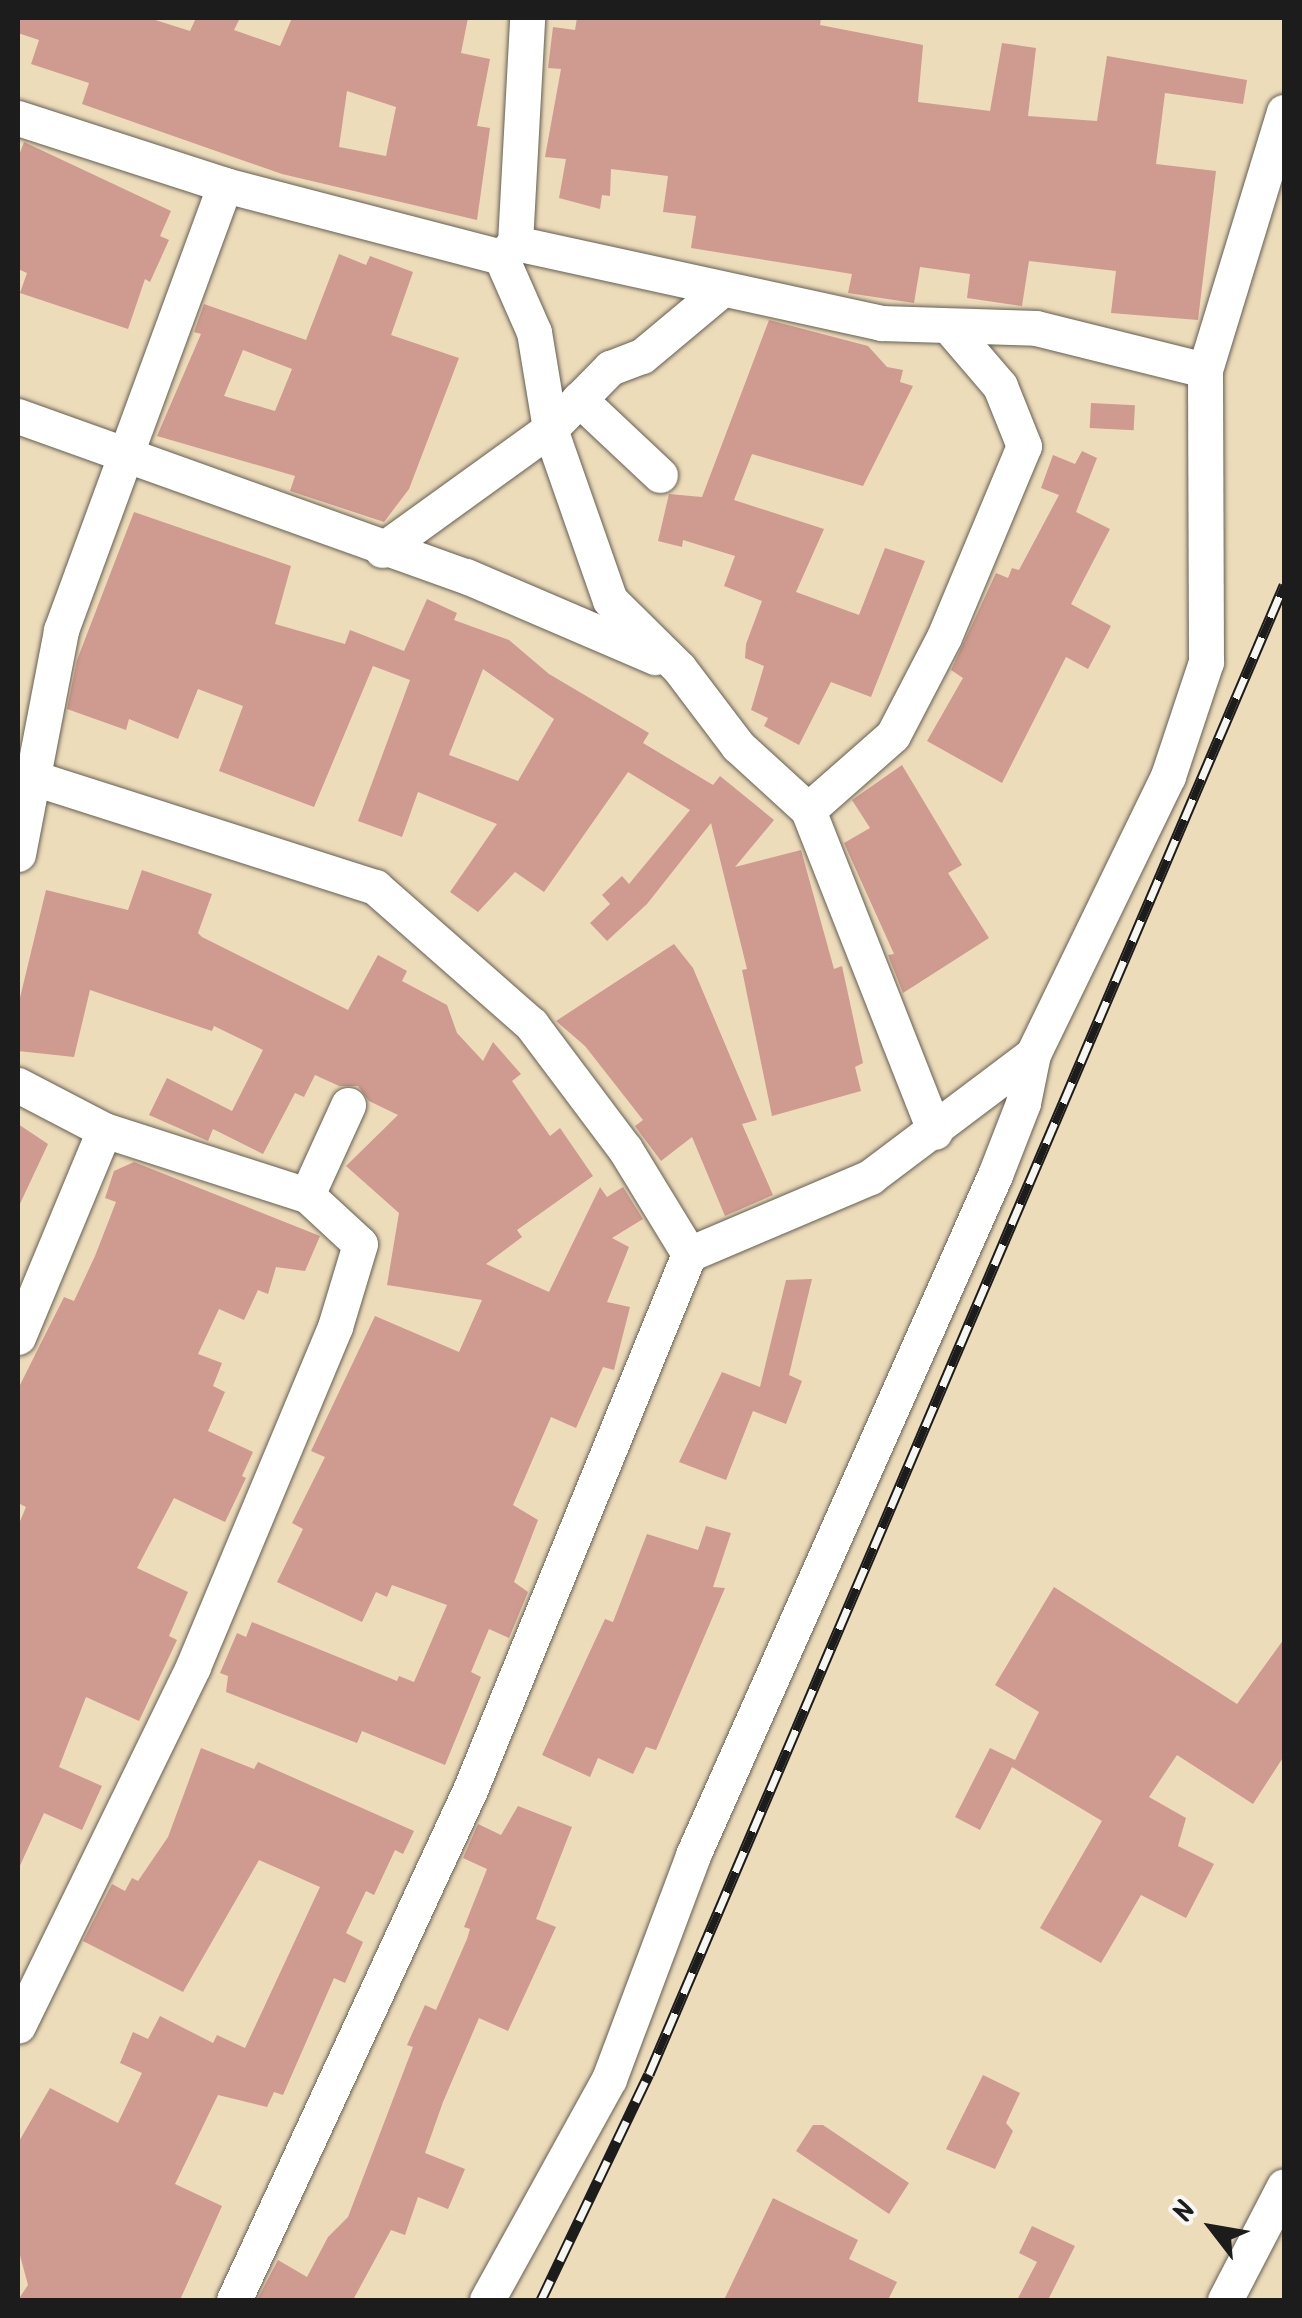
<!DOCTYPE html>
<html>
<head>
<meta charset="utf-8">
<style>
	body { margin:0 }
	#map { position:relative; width:1302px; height:2318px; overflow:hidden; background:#eddcba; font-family:Kalam,sans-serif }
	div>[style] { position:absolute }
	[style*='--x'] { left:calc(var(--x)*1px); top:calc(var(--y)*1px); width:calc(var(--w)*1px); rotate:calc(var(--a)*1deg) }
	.building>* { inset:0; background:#cf9a8f; transform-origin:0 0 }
	.roads { filter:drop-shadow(0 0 2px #655f53) drop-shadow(0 0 2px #655f53) }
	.minor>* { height:35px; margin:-17.5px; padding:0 17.5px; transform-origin:17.5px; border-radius:17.5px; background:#fff }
	.rail>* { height:11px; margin-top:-5.5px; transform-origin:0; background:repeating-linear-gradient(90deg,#f6f6f2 0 22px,#1c1c1c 0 44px); box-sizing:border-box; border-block:2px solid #1c1c1c }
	span { translate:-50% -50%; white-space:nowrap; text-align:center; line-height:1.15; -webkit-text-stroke:8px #f6f6f2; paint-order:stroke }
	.frame { position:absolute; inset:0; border:20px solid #1c1c1c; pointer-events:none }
	.north { position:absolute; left:1162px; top:2178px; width:100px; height:100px; -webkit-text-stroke:8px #f6f6f2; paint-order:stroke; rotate:301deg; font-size:28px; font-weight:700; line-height:40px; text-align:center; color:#1c1c1c }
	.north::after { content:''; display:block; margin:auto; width:35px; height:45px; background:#1c1c1c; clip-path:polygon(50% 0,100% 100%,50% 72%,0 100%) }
</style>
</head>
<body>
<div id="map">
	<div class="building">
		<div style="clip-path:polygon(evenodd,18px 18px,149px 18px,190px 31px,196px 18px,240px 18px,234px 30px,280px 46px,292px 18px,468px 18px,461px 53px,490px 59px,477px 126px,490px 128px,477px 220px,282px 174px,82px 104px,89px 83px,31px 64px,39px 40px,18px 33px,18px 18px,347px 91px,396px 107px,386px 156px,339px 147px,347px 91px)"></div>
		<div style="clip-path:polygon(577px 18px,821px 18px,820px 25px,923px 45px,918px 102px,990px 111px,1002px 43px,1036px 48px,1028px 116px,1097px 121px,1107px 56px,1247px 80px,1243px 104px,1165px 93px,1156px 164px,1216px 171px,1198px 320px,1111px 313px,1116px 271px,1029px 261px,1022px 306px,967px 298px,970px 274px,920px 267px,914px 303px,848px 293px,852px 274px,691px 248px,696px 216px,663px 212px,668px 176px,611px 169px,610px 196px,602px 195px,600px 209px,559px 198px,566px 159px,545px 157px,561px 69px,548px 68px,553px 27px,575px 30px)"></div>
		<div style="clip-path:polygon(24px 142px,171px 211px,160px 236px,169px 240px,150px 282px,145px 279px,128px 329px,20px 293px,27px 273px,18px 269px,18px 158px)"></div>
		<div style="clip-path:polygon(evenodd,339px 254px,366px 265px,370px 256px,413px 272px,391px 335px,459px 358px,409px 489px,384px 522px,290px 491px,295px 476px,157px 436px,201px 334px,194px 332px,204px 304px,306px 340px,339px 254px,243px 350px,292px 369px,275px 411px,224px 396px,243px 350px)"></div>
		<div style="clip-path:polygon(769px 320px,868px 346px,887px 367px,903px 370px,900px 382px,913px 386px,863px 486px,752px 454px,734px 500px,824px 529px,796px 592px,859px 615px,885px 548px,925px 561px,871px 697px,831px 682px,799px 745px,764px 726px,768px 718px,751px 710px,764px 666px,745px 658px,746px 644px,762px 601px,724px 586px,735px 556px,683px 540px,682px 547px,658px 541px,669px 494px,702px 497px)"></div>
		<div style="left:1091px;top:403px;width:44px;height:25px;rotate:3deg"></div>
		<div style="clip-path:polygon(1082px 451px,1097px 458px,1076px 512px,1110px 529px,1071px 604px,1111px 626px,1088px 669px,1066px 657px,1002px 783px,927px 741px,963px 678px,951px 670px,996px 573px,1008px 578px,1012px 568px,1019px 570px,1059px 495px,1041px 488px,1053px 455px,1075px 464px)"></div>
		<div style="clip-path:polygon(evenodd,134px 512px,291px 566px,275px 624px,345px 644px,350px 630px,404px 651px,427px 599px,457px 613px,454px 620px,509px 640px,549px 674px,649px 733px,643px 743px,713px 785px,720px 776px,774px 820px,735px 867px,801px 850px,834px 969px,842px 966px,863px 1063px,855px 1067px,861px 1091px,772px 1116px,742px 970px,747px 969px,711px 823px,647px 904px,607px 941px,590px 923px,610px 904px,602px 895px,622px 876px,629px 884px,690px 810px,628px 772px,544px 892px,515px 872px,478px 912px,450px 892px,497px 824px,418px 792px,402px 837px,358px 821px,410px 680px,373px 666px,314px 807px,219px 771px,243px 706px,198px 689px,178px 739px,129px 719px,126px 730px,67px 709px,77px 660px,134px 512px,483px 669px,554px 719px,518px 781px,449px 755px,483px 669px)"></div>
		<div style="clip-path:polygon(902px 765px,962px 865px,948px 873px,989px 938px,903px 993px,888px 955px,894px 954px,844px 843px,870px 828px,852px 800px)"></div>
		<div style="clip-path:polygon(142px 870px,212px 894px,198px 933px,202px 937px,348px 1010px,378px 955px,407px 971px,402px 981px,447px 1005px,457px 1033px,483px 1061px,493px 1042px,521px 1074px,512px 1081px,550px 1136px,560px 1128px,593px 1176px,517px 1230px,522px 1237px,486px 1264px,549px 1292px,600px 1187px,607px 1197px,623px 1187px,643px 1219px,612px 1238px,629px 1247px,607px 1302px,630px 1307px,614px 1370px,603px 1367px,576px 1428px,551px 1417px,513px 1505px,538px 1520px,514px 1582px,528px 1592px,509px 1638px,489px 1629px,471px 1672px,481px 1677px,445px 1765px,362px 1731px,357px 1743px,226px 1692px,228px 1676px,220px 1673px,237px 1633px,246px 1637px,252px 1622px,397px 1681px,399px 1676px,414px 1682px,447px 1605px,392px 1585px,387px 1597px,376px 1592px,362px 1622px,277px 1582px,303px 1529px,292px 1523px,325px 1457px,311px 1451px,375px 1316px,459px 1352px,482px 1300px,387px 1285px,399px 1213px,346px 1166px,398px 1115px,369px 1101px,358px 1086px,339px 1086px,315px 1075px,304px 1097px,295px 1093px,263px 1154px,213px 1129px,208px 1141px,149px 1115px,167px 1078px,232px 1111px,263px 1050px,214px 1026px,212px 1031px,90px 990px,74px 1057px,18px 1051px,18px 1006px,46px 890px,128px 910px)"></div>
		<div style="clip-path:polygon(674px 944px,693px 968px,757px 1120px,742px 1124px,773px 1195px,725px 1216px,692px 1137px,661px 1161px,635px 1126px,643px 1120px,585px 1046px,556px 1021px)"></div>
		<div style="clip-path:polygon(18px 1124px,48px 1144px,18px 1208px)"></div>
		<div style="clip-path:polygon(134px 1162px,320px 1236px,305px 1271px,276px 1267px,268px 1294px,258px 1290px,244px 1320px,219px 1309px,198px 1354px,222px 1363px,213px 1386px,225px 1392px,208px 1431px,253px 1452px,242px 1476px,246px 1478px,225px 1522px,174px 1498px,137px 1568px,188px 1592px,169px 1636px,177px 1640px,139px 1721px,86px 1697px,59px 1767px,102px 1786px,82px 1830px,44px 1813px,18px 1870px,18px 1526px,26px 1507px,18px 1503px,18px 1389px,64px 1297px,74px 1301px,95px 1256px,116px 1202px,105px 1198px,114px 1171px)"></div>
		<div style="clip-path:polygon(812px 1279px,789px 1375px,802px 1381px,786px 1424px,753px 1411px,726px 1480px,679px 1462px,722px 1372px,760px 1387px,786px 1280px)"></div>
		<div style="clip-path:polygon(706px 1526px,731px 1533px,713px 1587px,725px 1588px,656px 1750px,646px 1747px,633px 1774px,598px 1758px,590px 1777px,542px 1755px,605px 1619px,613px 1622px,647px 1534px,698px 1550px)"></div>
		<div style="clip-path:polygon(1054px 1587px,1237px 1704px,1284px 1639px,1284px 1756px,1253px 1804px,1177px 1755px,1149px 1797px,1186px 1818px,1178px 1846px,1214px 1864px,1186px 1918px,1141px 1895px,1101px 1963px,1040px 1928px,1102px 1821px,1012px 1767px,980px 1830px,955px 1817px,990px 1748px,1015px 1760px,1039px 1712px,995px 1685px)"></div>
		<div style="clip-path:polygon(201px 1748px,254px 1769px,258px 1762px,414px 1831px,403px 1854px,395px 1850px,374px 1895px,366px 1891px,346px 1933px,363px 1942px,345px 1983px,334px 1978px,283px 2095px,274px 2092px,267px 2107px,218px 2095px,175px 2184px,222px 2206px,180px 2300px,18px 2300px,28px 2285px,18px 2248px,18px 2143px,50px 2088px,118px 2123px,142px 2073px,120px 2063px,133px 2032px,148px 2039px,160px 2016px,213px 2043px,217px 2035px,245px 2048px,320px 1887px,259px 1860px,183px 1992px,83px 1941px,112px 1884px,125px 1891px,132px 1878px,138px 1881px,168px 1837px)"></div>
		<div style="clip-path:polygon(518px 1806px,572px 1827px,536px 1919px,556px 1927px,508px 2031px,479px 2018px,443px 2102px,425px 2153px,465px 2169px,448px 2209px,418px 2197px,405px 2235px,391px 2230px,353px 2300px,257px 2300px,278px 2260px,307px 2277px,328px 2237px,348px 2217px,413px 2047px,407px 2045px,425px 2005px,436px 2010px,467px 1939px,470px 1929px,464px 1927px,487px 1869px,463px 1858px,478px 1824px,501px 1835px)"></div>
		<div style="clip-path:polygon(983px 2075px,1020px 2093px,1006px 2123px,1013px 2131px,995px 2169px,946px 2149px)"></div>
		<div style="clip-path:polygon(813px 2125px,823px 2125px,909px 2183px,889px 2214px,796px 2151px)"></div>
		<div style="clip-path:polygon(773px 2198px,858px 2240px,849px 2259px,897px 2282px,888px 2300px,724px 2300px)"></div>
		<div style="clip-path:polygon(1032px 2226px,1075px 2246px,1048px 2300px,1017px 2300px,1037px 2262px,1019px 2253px)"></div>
	</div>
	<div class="roads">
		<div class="minor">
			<div style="--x:18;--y:118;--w:218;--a:17.9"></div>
			<div style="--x:515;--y:243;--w:225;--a:-86.9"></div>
			<div style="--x:501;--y:257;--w:20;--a:-45"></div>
			<div style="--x:515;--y:243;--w:375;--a:12.3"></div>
			<div style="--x:881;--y:323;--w:155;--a:1.8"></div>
			<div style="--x:1036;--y:328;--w:174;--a:14"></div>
			<div style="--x:579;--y:399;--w:111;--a:43.2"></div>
			<div style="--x:18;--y:416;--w:476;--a:19.7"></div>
			<div style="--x:466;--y:576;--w:206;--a:23.2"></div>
			<div style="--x:382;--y:550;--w:207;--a:-35.8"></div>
			<div style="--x:550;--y:429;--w:86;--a:-45.5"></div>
			<div style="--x:610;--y:368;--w:34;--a:-21"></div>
			<div style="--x:642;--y:356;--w:104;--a:-39.9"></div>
			<div style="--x:18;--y:773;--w:375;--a:17.7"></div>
			<div style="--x:375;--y:887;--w:208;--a:41.3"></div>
			<div style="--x:531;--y:1024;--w:156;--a:53.1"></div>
			<div style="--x:625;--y:1149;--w:123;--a:58.6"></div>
			<div style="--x:689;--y:1254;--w:579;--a:112.22"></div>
			<div style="--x:470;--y:1790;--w:562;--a:114.83"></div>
			<div style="--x:808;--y:810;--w:113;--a:-41.4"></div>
			<div style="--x:893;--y:735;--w:110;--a:-62.5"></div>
			<div style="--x:944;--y:637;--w:207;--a:-67.3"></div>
			<div style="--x:1024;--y:446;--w:65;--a:-111.8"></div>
			<div style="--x:1000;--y:386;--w:74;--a:-130.6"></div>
			<div style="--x:18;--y:854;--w:228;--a:-79.1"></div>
			<div style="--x:61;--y:630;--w:474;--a:-69.8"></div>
			<div style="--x:225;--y:185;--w:285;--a:14.6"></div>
			<div style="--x:501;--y:257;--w:82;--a:66.3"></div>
			<div style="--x:534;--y:332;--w:98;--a:80.6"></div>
			<div style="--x:550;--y:429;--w:181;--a:70.7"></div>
			<div style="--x:610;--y:600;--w:97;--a:44.6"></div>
			<div style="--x:679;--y:668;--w:98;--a:52.9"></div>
			<div style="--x:738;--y:746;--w:95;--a:42.4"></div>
			<div style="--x:808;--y:810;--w:346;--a:68.5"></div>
			<div style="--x:18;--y:1085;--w:97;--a:27.6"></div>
			<div style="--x:104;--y:1130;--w:213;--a:17.8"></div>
			<div style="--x:307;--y:1195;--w:72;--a:42.8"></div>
			<div style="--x:360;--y:1244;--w:87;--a:106.8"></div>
			<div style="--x:335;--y:1327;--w:368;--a:112.7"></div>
			<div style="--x:193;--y:1667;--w:399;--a:116"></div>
			<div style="--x:307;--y:1195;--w:99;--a:-65.5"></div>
			<div style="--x:689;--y:1254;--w:197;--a:-23"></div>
			<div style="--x:870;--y:1177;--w:204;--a:-37"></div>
			<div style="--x:1033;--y:1054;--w:309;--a:-64.1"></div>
			<div style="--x:1168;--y:776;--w:120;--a:-71.6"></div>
			<div style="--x:1206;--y:662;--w:292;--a:-90.2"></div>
			<div style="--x:1205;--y:370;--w:270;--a:-73"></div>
			<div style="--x:18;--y:1337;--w:224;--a:-67.4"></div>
			<div style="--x:487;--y:2300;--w:252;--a:-61.1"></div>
			<div style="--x:609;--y:2079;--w:239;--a:-69.4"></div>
			<div style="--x:693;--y:1855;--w:744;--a:-66.05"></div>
			<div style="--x:995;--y:1175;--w:77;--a:-68.7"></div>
			<div style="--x:1023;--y:1103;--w:50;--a:-78.5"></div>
			<div style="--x:1225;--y:2300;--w:128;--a:-62.6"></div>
		</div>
	</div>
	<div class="rail">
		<div style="--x:541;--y:2300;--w:250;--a:-64.5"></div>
		<div style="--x:649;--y:2074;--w:1619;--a:-66.9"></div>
	</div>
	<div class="frame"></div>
	<div class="north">N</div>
</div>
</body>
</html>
